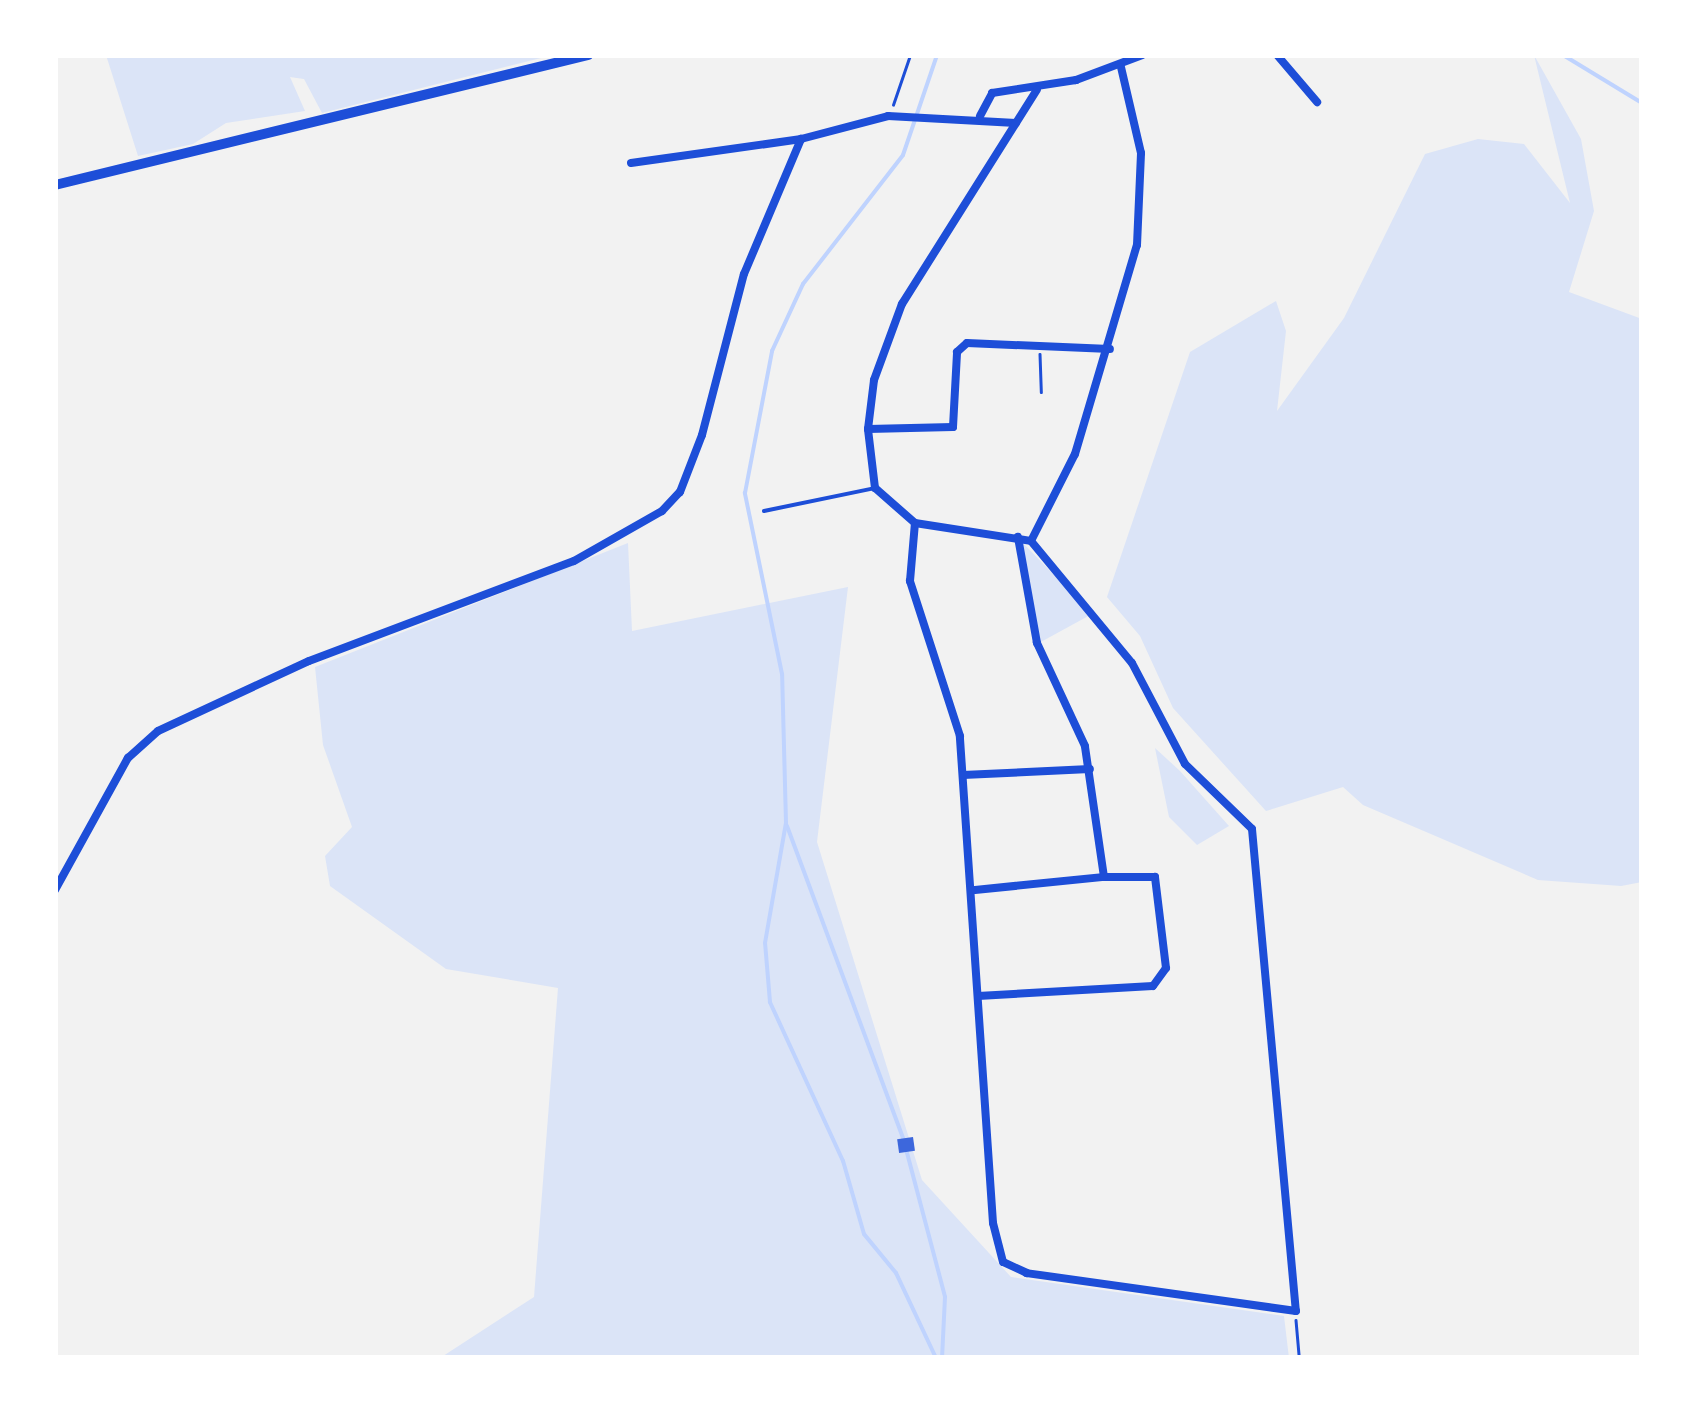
<!DOCTYPE html>
<html>
<head>
<meta charset="utf-8">
<style>
	body { margin:0 }
	#map { position:relative; width:1697px; height:1413px; overflow:hidden; background:#f2f2f2; font-family:Commissioner,sans-serif }
	div>[style] { position:absolute }
	[style*='--x'] { left:calc(var(--x)*1px); top:calc(var(--y)*1px); width:calc(var(--w)*1px); rotate:calc(var(--a)*1deg) }
	.green>* { inset:0; background:#dbe4f7 }
	.stream>* { height:4px; margin:-2px; padding:0 2px; transform-origin:2px; border-radius:2px; background:#bfd3fe }
	.building>* { inset:0; background:#3d67dc; transform-origin:0 0 }
	.path>* { height:2.5px; margin:-1.25px; padding:0 1.25px; transform-origin:1.25px; border-radius:1.25px; background:#1d4ed8 }
	.service>* { height:4px; margin:-2px; padding:0 2px; transform-origin:2px; border-radius:2px; background:#1d4ed8 }
	.minor>* { height:8px; margin:-4px; padding:0 4px; transform-origin:4px; border-radius:4px; background:#1d4ed8 }
	.secondary>* { height:10px; margin:-5px; padding:0 5px; transform-origin:5px; border-radius:5px; background:#1d4ed8 }
	span { translate:-50% -50%; white-space:nowrap; text-align:center; line-height:1.15; -webkit-text-stroke:8px #fff; paint-order:stroke }
	.frame { position:absolute; inset:0; border:58px solid #fff; pointer-events:none }
</style>
</head>
<body>
<div id="map">
	<div class="green">
		<div style="clip-path:polygon(106px 55px,553px 55px,322px 113px,304px 79px,290px 77px,305px 111px,226px 123px,193px 144px,138px 156px)"></div>
		<div style="clip-path:polygon(1534px 55px,1581px 139px,1594px 211px,1569px 292px,1642px 319px,1642px 882px,1621px 886px,1538px 880px,1363px 805px,1343px 787px,1266px 811px,1173px 708px,1140px 636px,1107px 597px,1190px 352px,1276px 301px,1286px 331px,1277px 411px,1344px 318px,1425px 154px,1478px 139px,1524px 144px,1570px 203px)"></div>
		<div style="clip-path:polygon(1020px 540px,1092px 614px,1039px 643px)"></div>
		<div style="clip-path:polygon(628px 543px,632px 631px,848px 587px,817px 842px,922px 1180px,1011px 1277px,1284px 1316px,1289px 1358px,440px 1358px,534px 1297px,558px 988px,446px 969px,330px 886px,325px 856px,352px 827px,323px 745px,315px 667px)"></div>
		<div style="clip-path:polygon(1155px 748px,1180px 771px,1229px 826px,1197px 845px,1169px 817px)"></div>
	</div>
	<div class="stream">
		<div style="--x:347;--y:55;--w:1;--a:0"></div>
		<div style="--x:1563;--y:55;--w:92;--a:31.3"></div>
		<div style="--x:787;--y:826;--w:335;--a:69.6"></div>
		<div style="--x:906;--y:1149;--w:153;--a:75.2"></div>
		<div style="--x:945;--y:1297;--w:61;--a:92.8"></div>
		<div style="--x:936;--y:1358;--w:94;--a:-115.2"></div>
		<div style="--x:896;--y:1273;--w:50;--a:-129.4"></div>
		<div style="--x:864;--y:1234;--w:76;--a:-106"></div>
		<div style="--x:843;--y:1161;--w:175;--a:-114.7"></div>
		<div style="--x:770;--y:1002;--w:59;--a:-94.8"></div>
		<div style="--x:765;--y:943;--w:122;--a:-80.1"></div>
		<div style="--x:786;--y:823;--w:149;--a:-91.5"></div>
		<div style="--x:782;--y:674;--w:185;--a:-101.6"></div>
		<div style="--x:745;--y:493;--w:145;--a:-79.2"></div>
		<div style="--x:772;--y:351;--w:74;--a:-65.2"></div>
		<div style="--x:803;--y:284;--w:163;--a:-52.2"></div>
		<div style="--x:903;--y:155;--w:106;--a:-71.2"></div>
	</div>
	<div class="building">
		<div style="left:913px;top:1137px;width:14px;height:16px;rotate:82deg"></div>
	</div>
	<div class="path">
		<div style="--x:893;--y:105;--w:53;--a:-71.2"></div>
		<div style="--x:1040;--y:354;--w:38;--a:88"></div>
		<div style="--x:1296;--y:1320;--w:38;--a:85"></div>
	</div>
	<div class="service">
		<div style="--x:764;--y:511;--w:113;--a:-11.7"></div>
	</div>
	<div class="minor">
		<div style="--x:1277;--y:55;--w:62;--a:49.6"></div>
		<div style="--x:980;--y:116;--w:26;--a:-62"></div>
		<div style="--x:992;--y:93;--w:85;--a:-8.8"></div>
		<div style="--x:1076;--y:80;--w:71;--a:-20.7"></div>
		<div style="--x:631;--y:163;--w:172;--a:-8"></div>
		<div style="--x:801;--y:139;--w:90;--a:-14.8"></div>
		<div style="--x:888;--y:116;--w:128;--a:3.1"></div>
		<div style="--x:868;--y:429;--w:85;--a:-1.3"></div>
		<div style="--x:953;--y:427;--w:75;--a:-86.9"></div>
		<div style="--x:957;--y:352;--w:13;--a:-42"></div>
		<div style="--x:967;--y:343;--w:143;--a:2.4"></div>
		<div style="--x:915;--y:523;--w:117;--a:8.8"></div>
		<div style="--x:1031;--y:541;--w:158;--a:50.4"></div>
		<div style="--x:1132;--y:663;--w:114;--a:62.3"></div>
		<div style="--x:1185;--y:764;--w:93;--a:44.1"></div>
		<div style="--x:1252;--y:829;--w:484;--a:84.8"></div>
		<div style="--x:1296;--y:1311;--w:272;--a:-172"></div>
		<div style="--x:1027;--y:1273;--w:26;--a:-155"></div>
		<div style="--x:1003;--y:1262;--w:40;--a:-104.4"></div>
		<div style="--x:993;--y:1223;--w:488;--a:-93.9"></div>
		<div style="--x:960;--y:736;--w:163;--a:-107.9"></div>
		<div style="--x:910;--y:581;--w:58;--a:-85.1"></div>
		<div style="--x:915;--y:523;--w:53;--a:-138.8"></div>
		<div style="--x:875;--y:488;--w:59;--a:-96.8"></div>
		<div style="--x:868;--y:429;--w:49;--a:-83"></div>
		<div style="--x:874;--y:380;--w:81;--a:-69.8"></div>
		<div style="--x:902;--y:304;--w:253;--a:-57.8"></div>
		<div style="--x:1031;--y:541;--w:97;--a:-63.2"></div>
		<div style="--x:1075;--y:454;--w:218;--a:-73.5"></div>
		<div style="--x:1137;--y:245;--w:92;--a:-87.5"></div>
		<div style="--x:1141;--y:153;--w:88;--a:-103.1"></div>
		<div style="--x:963;--y:775;--w:127;--a:-2.7"></div>
		<div style="--x:55;--y:890;--w:151;--a:-61.1"></div>
		<div style="--x:128;--y:758;--w:40;--a:-42"></div>
		<div style="--x:158;--y:731;--w:166;--a:-24.9"></div>
		<div style="--x:309;--y:661;--w:283;--a:-20.7"></div>
		<div style="--x:574;--y:561;--w:101;--a:-29.6"></div>
		<div style="--x:662;--y:511;--w:26;--a:-47"></div>
		<div style="--x:680;--y:492;--w:61;--a:-68.9"></div>
		<div style="--x:702;--y:435;--w:166;--a:-75.4"></div>
		<div style="--x:744;--y:274;--w:147;--a:-67.1"></div>
		<div style="--x:975;--y:890;--w:130;--a:-5.8"></div>
		<div style="--x:978;--y:996;--w:175;--a:-3.3"></div>
		<div style="--x:1153;--y:986;--w:22;--a:-54"></div>
		<div style="--x:1166;--y:968;--w:92;--a:-96.9"></div>
		<div style="--x:1155;--y:877;--w:51;--a:180"></div>
		<div style="--x:1104;--y:877;--w:132;--a:-98.3"></div>
		<div style="--x:1085;--y:746;--w:114;--a:-115"></div>
		<div style="--x:1037;--y:643;--w:108;--a:-100.2"></div>
	</div>
	<div class="secondary">
		<div style="--x:55;--y:185;--w:549;--a:-13.71"></div>
	</div>
	<div class="frame"></div>
</div>
</body>
</html>
